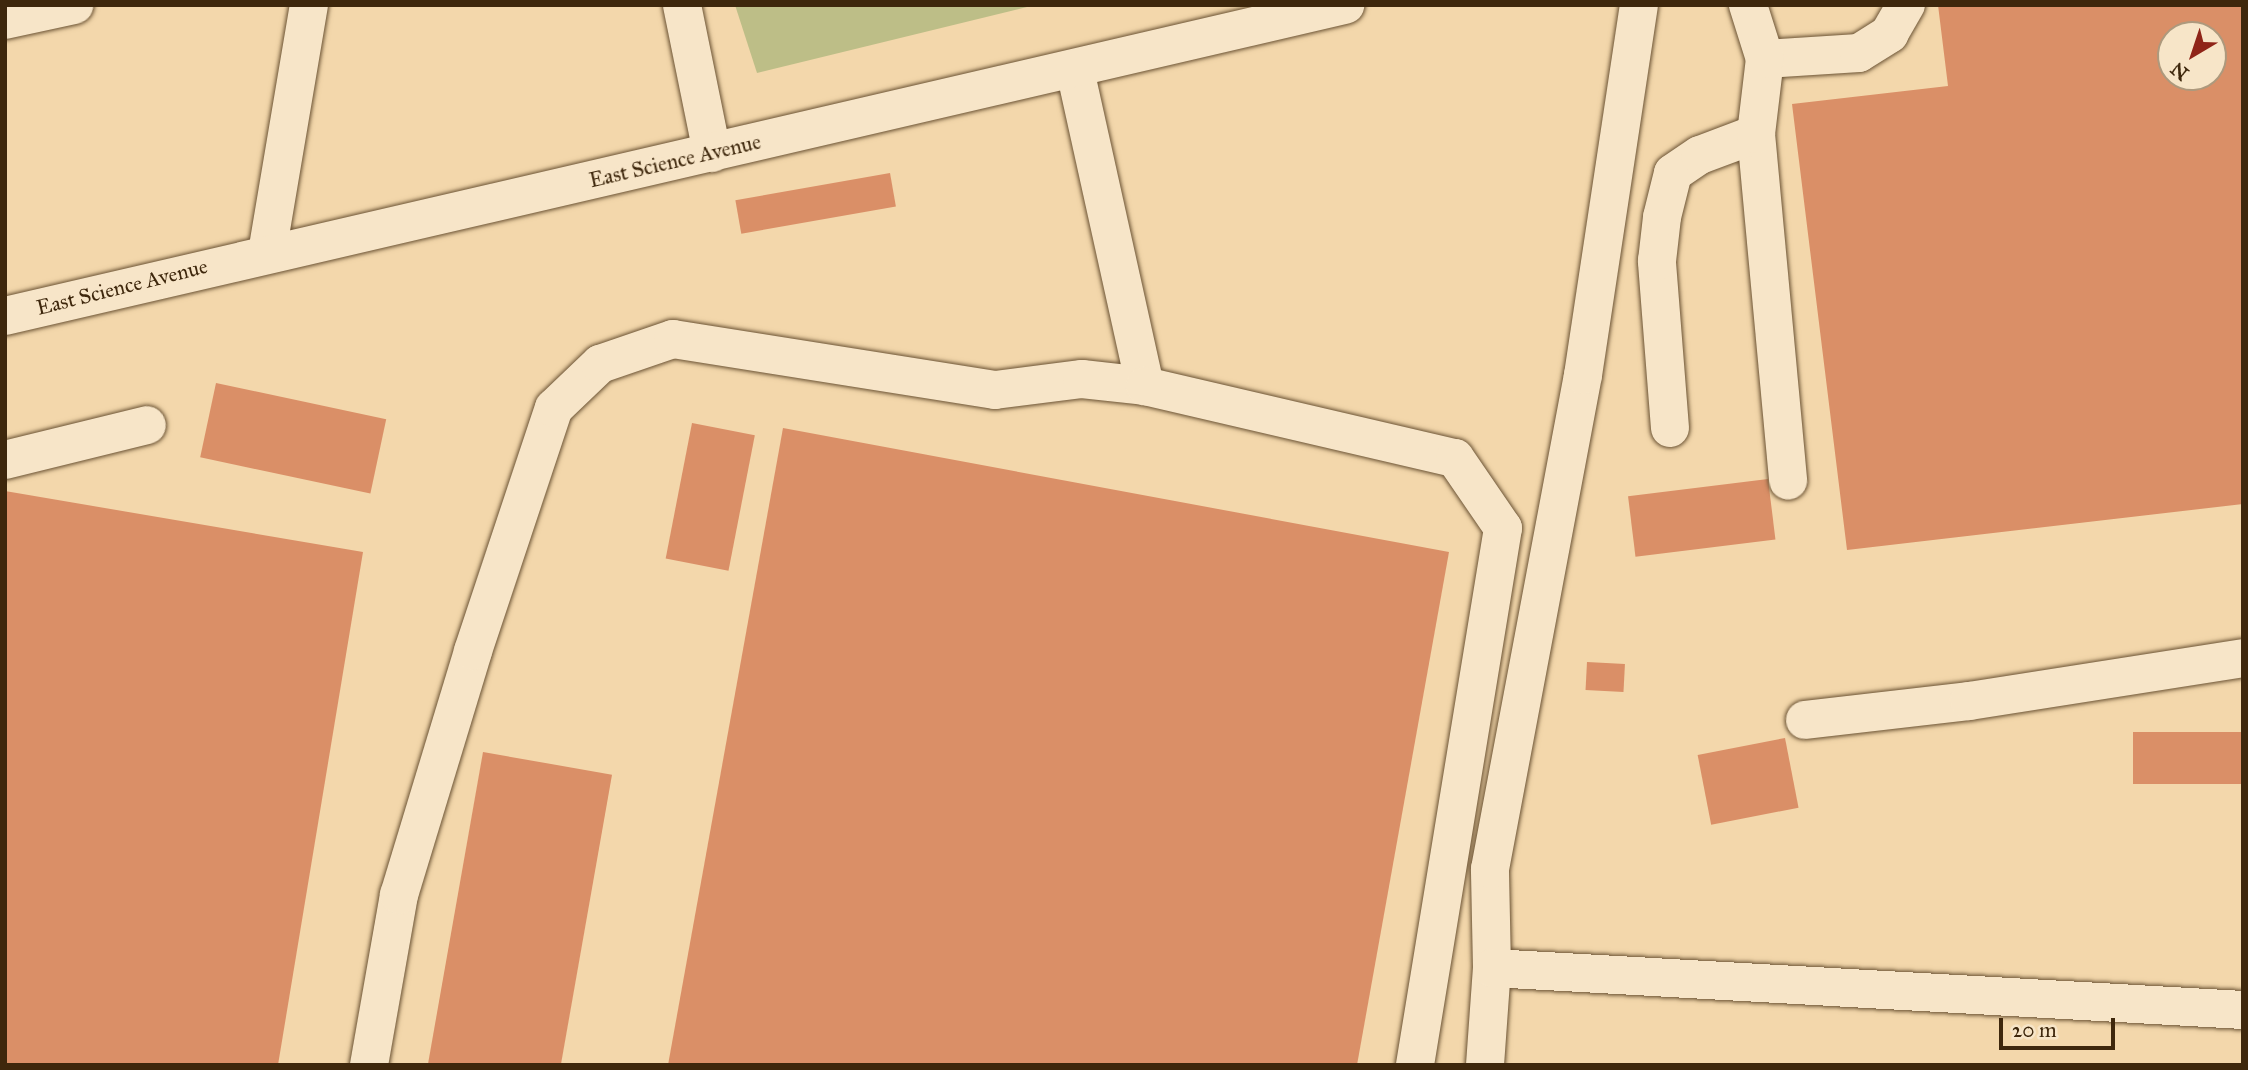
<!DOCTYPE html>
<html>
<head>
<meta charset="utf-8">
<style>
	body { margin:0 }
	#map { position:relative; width:2248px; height:1070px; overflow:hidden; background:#f3d7ab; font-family:"IM FELL Great Primer",serif }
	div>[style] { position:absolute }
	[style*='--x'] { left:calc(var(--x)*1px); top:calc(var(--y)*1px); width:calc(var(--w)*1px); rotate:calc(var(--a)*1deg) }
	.green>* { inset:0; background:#bdbe87 }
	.building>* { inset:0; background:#da8f67; transform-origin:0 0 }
	.roads { filter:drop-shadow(0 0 2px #6b5334) drop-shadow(0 0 2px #6b5334) }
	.minor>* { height:38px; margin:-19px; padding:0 19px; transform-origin:19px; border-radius:19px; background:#f7e5c8 }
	span { translate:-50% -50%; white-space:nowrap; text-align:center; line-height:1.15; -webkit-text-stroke:6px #f7e5c8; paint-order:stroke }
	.street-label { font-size:21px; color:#3e270c }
	.frame { position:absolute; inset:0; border:7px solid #3e270c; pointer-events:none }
	.north { position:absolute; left:2157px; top:21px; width:70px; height:70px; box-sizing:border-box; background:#f7e5c8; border:2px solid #ad997d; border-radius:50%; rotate:219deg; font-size:19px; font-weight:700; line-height:28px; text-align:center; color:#3e270c }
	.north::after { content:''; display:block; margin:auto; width:24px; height:32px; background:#8f2418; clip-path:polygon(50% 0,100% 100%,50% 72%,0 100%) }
	.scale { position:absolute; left:1999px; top:1018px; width:116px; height:32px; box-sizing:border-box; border:4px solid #3e270c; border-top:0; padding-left:9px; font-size:21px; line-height:24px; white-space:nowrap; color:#3e270c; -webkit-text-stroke:5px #f7e5c8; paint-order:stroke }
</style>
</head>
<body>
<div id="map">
	<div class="green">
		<div style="clip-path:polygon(735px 5px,1035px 5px,757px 73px)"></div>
	</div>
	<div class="building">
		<div style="clip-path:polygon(evenodd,1938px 5px,2243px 5px,2243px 504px,1847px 550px,1792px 104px,1948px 86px,1938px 5px,2171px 35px,2213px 35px,2213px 77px,2171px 77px,2171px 35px)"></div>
		<div style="left:890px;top:173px;width:34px;height:157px;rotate:80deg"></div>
		<div style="left:216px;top:383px;width:174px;height:76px;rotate:12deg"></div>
		<div style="left:692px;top:423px;width:64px;height:138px;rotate:11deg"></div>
		<div style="clip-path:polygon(783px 428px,1449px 552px,1357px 1065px,668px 1065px)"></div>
		<div style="left:1768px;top:479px;width:61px;height:141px;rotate:83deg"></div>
		<div style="clip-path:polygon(5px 491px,363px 552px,278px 1065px,5px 1065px)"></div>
		<div style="left:1587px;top:662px;width:38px;height:28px;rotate:3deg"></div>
		<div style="left:2243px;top:732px;width:52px;height:110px;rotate:90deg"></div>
		<div style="left:1785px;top:738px;width:71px;height:89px;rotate:79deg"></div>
		<div style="left:483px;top:752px;width:131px;height:317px;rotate:10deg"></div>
	</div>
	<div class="roads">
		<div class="minor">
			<div style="--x:682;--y:5;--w:151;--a:78.5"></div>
			<div style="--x:5;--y:20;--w:71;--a:-12.3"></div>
			<div style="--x:1765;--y:59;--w:94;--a:-3.7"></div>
			<div style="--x:1859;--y:53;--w:36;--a:-32"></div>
			<div style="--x:1889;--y:34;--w:34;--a:-60"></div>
			<div style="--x:1075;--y:70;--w:324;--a:77.5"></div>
			<div style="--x:1756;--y:134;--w:348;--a:84.7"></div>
			<div style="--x:267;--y:253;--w:252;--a:-80.4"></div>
			<div style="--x:5;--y:316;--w:1376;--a:-13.07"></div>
			<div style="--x:1670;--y:428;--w:168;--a:-94.5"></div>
			<div style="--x:1657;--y:261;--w:44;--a:-83.5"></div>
			<div style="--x:1662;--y:217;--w:45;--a:-76"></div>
			<div style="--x:1673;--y:173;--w:32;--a:-34"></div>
			<div style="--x:1700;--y:155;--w:60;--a:-20.6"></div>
			<div style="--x:1756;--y:134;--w:76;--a:-83.2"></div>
			<div style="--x:1765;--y:59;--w:57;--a:-107.5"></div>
			<div style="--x:5;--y:460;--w:146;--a:-13.8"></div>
			<div style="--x:1805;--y:720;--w:165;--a:-6.6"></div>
			<div style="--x:1969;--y:701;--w:277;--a:-8.9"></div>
			<div style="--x:1492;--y:968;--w:99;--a:-91.2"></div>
			<div style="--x:1490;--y:869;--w:503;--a:-79.34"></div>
			<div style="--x:1583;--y:375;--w:374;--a:-81.4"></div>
			<div style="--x:369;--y:1065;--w:173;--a:-80"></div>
			<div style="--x:399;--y:895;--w:255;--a:-73.1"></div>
			<div style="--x:473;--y:651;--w:256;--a:-71.6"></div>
			<div style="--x:554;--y:408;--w:64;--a:-43.7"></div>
			<div style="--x:600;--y:364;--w:77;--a:-18.9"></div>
			<div style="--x:673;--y:339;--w:326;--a:9"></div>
			<div style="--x:995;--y:390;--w:88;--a:-7.2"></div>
			<div style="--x:1082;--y:379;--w:63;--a:6.3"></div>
			<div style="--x:1145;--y:386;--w:318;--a:13.1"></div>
			<div style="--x:1455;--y:458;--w:85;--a:55.6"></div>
			<div style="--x:1503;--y:528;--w:544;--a:99.31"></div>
			<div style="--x:1485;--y:1065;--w:97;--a:-85.9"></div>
			<div style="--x:1492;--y:968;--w:752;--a:3.2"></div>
		</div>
	</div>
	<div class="street-label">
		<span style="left:675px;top:161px;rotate:-13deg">East Science Avenue</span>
		<span style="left:122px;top:287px;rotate:-14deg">East Science Avenue</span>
	</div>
	<div class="frame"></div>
	<div class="north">N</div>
	<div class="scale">20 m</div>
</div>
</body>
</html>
